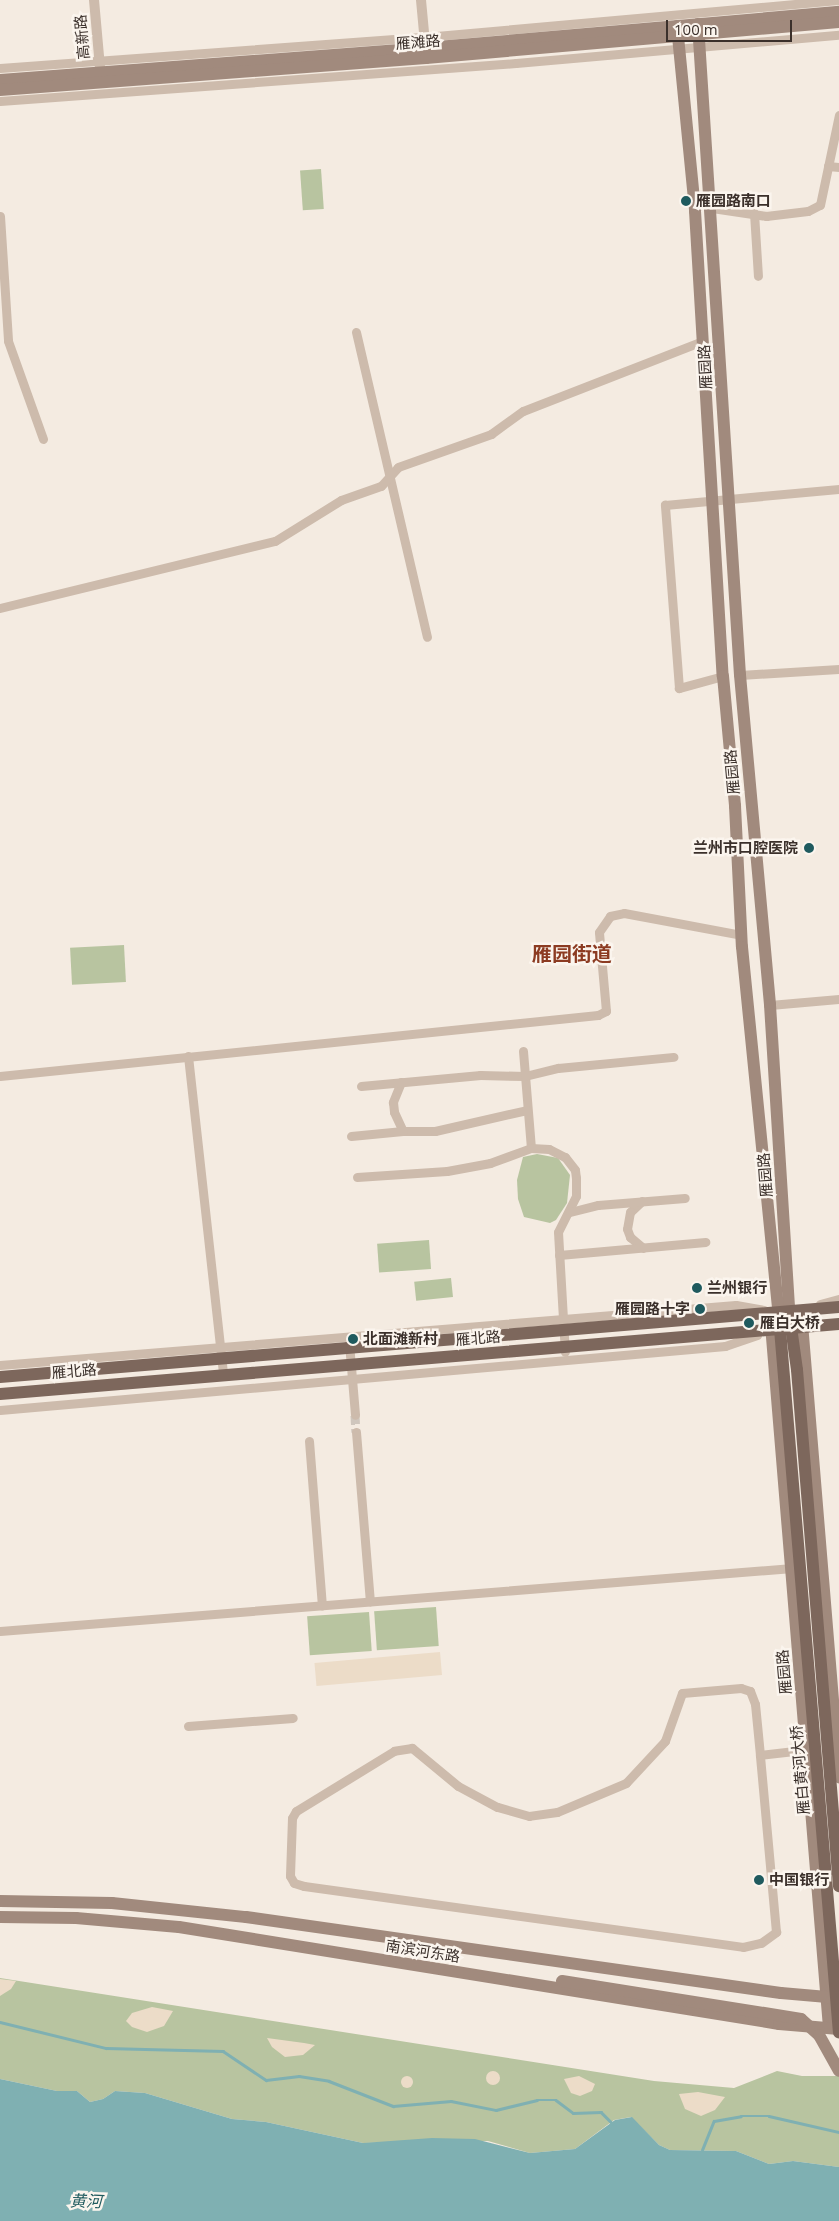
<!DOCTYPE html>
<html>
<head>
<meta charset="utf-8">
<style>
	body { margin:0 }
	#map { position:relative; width:839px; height:2221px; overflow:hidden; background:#f4ebe1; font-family:"Open Sans","Noto Sans SC",sans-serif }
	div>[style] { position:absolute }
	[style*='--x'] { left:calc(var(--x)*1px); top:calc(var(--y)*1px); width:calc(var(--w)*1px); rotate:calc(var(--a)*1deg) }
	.green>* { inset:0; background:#b8c4a0; transform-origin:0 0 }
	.plaza>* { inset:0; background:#ecdcc8; transform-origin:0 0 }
	.round { border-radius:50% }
	.water>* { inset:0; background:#7fb0b2 }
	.stream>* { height:2.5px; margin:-1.25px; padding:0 1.25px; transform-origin:1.25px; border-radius:1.25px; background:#7fb0b2 }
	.minor-tunnel>* { height:9px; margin-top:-4.5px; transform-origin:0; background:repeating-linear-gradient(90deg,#cfc6bd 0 9px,transparent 0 13.5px) }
	.minor>* { height:9px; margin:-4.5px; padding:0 4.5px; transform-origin:4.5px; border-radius:4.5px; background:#cdbbac }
	.tertiary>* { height:10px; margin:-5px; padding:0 5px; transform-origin:5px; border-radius:5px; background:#cdbbac }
	.secondary>* { height:12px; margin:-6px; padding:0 6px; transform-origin:6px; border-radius:6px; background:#a18a7d }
	.primary>* { height:12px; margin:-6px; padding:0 6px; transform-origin:6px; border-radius:6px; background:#7d675c }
	.dots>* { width:14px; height:14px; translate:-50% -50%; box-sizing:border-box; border:2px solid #fbf5ee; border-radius:50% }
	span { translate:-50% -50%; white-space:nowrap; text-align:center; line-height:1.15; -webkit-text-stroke:5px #fbf5ee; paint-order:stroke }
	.street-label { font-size:15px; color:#3b302b }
	.poi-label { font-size:15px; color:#3b302b; font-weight:700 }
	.left { translate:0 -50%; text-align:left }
	.right { translate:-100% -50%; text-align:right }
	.water-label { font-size:16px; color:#1f5a5e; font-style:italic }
	.district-label { font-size:20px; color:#8c3b22; font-weight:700 }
	.scale { position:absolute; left:666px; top:20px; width:126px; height:22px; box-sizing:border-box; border:2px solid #3b302b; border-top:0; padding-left:6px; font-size:15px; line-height:18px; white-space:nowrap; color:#3b302b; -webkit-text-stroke:4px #fbf5ee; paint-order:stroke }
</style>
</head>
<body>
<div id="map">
	<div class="green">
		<div style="left:321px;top:169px;width:40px;height:21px;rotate:86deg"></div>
		<div style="left:124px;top:945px;width:37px;height:54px;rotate:87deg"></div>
		<div style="clip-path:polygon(537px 1154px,558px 1158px,570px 1175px,567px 1203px,556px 1220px,550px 1223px,524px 1217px,518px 1199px,517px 1180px,523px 1157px)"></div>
		<div style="left:429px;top:1240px;width:29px;height:52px;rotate:86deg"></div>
		<div style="left:451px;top:1278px;width:19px;height:37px;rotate:84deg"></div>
		<div style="left:436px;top:1607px;width:39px;height:62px;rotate:86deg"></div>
		<div style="left:369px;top:1612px;width:39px;height:62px;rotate:86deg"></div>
		<div style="clip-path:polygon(0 1978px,654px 2081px,734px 2088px,777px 2071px,802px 2076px,839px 2076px,839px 2167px,793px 2161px,769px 2164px,736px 2151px,670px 2150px,659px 2145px,631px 2117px,614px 2120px,575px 2149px,530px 2153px,488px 2141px,363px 2143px,266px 2122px,232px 2119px,145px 2093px,115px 2091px,103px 2099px,90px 2102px,77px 2091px,57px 2091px,0 2079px)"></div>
	</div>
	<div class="plaza">
		<div style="left:440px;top:1652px;width:23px;height:126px;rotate:85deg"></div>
		<div style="clip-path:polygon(0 1979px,16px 1981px,11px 1989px,0 1996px)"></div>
		<div style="clip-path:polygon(152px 2007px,173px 2011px,164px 2026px,147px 2032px,132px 2027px,126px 2021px,132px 2013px)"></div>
		<div style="clip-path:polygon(267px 2038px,304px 2043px,315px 2045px,303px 2055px,285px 2057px,272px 2047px)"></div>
		<div class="round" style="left:486px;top:2071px;width:14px;height:14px"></div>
		<div class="round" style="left:401px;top:2076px;width:12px;height:12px"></div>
		<div style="clip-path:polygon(579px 2076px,595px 2084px,592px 2091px,580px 2096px,571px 2093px,564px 2079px)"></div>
		<div style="clip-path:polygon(698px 2092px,725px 2097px,715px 2110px,701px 2116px,685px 2109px,679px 2094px)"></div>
	</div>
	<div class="water">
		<div style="clip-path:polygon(0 2079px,57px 2091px,77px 2091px,90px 2102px,103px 2099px,115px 2091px,145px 2093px,232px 2119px,266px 2122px,363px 2143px,432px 2138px,475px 2139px,530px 2153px,575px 2149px,615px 2120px,632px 2117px,659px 2145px,670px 2150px,736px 2151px,769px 2164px,793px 2161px,839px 2167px,839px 2221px,0 2221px)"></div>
	</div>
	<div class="stream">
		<div style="--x:0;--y:2022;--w:109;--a:13.8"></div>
		<div style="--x:106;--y:2048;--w:117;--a:1.5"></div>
		<div style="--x:223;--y:2051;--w:52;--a:34"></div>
		<div style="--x:266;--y:2080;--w:33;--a:-7"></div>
		<div style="--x:299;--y:2076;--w:30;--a:9"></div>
		<div style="--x:329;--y:2081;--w:69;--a:21.3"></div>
		<div style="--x:393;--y:2106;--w:58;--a:-4.9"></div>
		<div style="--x:451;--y:2101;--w:46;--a:11.3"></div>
		<div style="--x:496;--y:2110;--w:42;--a:-13.7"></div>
		<div style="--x:537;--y:2100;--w:19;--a:0"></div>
		<div style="--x:556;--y:2100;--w:21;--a:37"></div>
		<div style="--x:573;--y:2113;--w:28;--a:-2"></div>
		<div style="--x:601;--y:2112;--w:16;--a:45"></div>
		<div style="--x:702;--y:2150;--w:31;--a:-68"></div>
		<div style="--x:714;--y:2121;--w:27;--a:-10"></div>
		<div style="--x:741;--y:2116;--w:28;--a:0"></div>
		<div style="--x:769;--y:2116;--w:72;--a:12.9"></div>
	</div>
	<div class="minor-tunnel">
		<div style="--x:355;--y:1415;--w:17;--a:87"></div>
	</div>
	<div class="minor">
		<div style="--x:0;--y:68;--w:426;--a:-4.2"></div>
		<div style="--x:425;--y:37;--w:416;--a:-5.1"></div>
		<div style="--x:0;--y:101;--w:517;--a:-4.21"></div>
		<div style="--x:516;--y:63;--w:324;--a:-5"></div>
		<div style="--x:828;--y:166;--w:11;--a:5"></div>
		<div style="--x:712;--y:208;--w:55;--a:8.4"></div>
		<div style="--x:766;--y:216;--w:42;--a:-6.8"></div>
		<div style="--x:808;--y:211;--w:13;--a:-27"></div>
		<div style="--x:820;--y:205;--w:92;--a:-78.1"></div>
		<div style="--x:754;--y:213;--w:63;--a:86.4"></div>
		<div style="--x:0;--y:216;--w:125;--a:86.3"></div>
		<div style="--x:8;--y:341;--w:104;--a:70.3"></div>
		<div style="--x:356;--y:332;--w:313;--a:76.9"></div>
		<div style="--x:0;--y:608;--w:283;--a:-13.7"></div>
		<div style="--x:275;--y:541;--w:78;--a:-31.8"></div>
		<div style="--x:341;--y:500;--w:42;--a:-19.3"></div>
		<div style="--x:381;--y:486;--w:25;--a:-48"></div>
		<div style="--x:398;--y:467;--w:99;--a:-19.5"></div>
		<div style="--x:491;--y:434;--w:39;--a:-36"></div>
		<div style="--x:523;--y:411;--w:193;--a:-21.3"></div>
		<div style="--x:740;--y:675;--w:99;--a:-3.5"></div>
		<div style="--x:723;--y:676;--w:46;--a:164.7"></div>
		<div style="--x:679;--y:688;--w:184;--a:-94.4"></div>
		<div style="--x:665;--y:505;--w:175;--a:-5.3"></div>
		<div style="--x:770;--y:1005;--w:69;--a:-5"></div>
		<div style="--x:523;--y:1051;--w:97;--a:85.3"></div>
		<div style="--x:188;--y:1056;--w:321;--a:83.7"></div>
		<div style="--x:0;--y:1076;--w:601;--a:-5.82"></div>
		<div style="--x:598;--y:1015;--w:9;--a:-27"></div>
		<div style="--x:606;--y:1011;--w:79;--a:-95.1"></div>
		<div style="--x:599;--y:932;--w:19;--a:-55"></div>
		<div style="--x:610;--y:916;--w:14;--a:-12"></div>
		<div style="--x:624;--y:913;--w:119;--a:10.6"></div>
		<div style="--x:401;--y:1082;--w:22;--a:112"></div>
		<div style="--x:393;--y:1102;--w:10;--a:84"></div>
		<div style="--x:394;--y:1112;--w:21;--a:65"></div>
		<div style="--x:403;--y:1131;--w:32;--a:0"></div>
		<div style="--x:435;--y:1131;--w:94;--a:-12.9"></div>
		<div style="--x:361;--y:1086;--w:120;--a:-5.3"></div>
		<div style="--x:480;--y:1075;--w:45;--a:1.3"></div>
		<div style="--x:525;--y:1076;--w:34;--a:-14"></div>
		<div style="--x:558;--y:1068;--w:116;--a:-5.5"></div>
		<div style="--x:351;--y:1136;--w:52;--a:-5.5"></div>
		<div style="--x:357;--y:1177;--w:90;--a:-3.8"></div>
		<div style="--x:447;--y:1171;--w:44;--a:-10.5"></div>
		<div style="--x:490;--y:1163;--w:44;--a:-20.1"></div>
		<div style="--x:531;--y:1148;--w:18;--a:3"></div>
		<div style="--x:549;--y:1149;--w:18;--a:27"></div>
		<div style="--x:565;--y:1157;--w:16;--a:52"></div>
		<div style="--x:575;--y:1170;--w:8;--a:83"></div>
		<div style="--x:576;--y:1178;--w:18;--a:90"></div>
		<div style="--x:576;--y:1196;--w:40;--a:116.6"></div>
		<div style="--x:558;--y:1232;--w:120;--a:86.7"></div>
		<div style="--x:642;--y:1201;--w:16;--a:137"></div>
		<div style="--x:630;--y:1212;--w:17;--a:100"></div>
		<div style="--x:627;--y:1229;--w:9;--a:69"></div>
		<div style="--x:630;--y:1237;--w:17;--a:40"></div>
		<div style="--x:570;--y:1212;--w:29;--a:-14"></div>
		<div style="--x:598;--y:1205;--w:87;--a:-4.6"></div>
		<div style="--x:559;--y:1255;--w:147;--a:-5.1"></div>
		<div style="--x:820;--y:1304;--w:20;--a:-15"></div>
		<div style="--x:349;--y:1343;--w:72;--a:85.2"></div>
		<div style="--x:0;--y:1365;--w:738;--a:-4.66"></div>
		<div style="--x:736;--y:1305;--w:28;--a:10"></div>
		<div style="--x:0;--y:1410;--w:728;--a:-5.04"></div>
		<div style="--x:725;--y:1346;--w:34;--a:-19"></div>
		<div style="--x:356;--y:1432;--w:170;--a:85.3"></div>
		<div style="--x:309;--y:1441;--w:165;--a:85.5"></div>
		<div style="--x:0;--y:1631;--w:795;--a:-4.55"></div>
		<div style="--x:188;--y:1726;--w:105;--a:-4.4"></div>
		<div style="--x:760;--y:1755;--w:51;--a:-95.6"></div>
		<div style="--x:755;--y:1704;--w:14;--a:-111"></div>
		<div style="--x:750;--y:1691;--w:9;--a:-162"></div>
		<div style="--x:741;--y:1688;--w:59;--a:175.2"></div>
		<div style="--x:682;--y:1693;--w:51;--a:109.5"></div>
		<div style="--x:665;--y:1741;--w:57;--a:132.9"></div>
		<div style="--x:626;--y:1783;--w:75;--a:157.2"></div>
		<div style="--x:557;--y:1812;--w:28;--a:172"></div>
		<div style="--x:529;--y:1816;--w:33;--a:-164"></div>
		<div style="--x:497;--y:1807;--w:44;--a:-151.7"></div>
		<div style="--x:458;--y:1786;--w:60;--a:-140.4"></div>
		<div style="--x:412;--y:1748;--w:18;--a:171"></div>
		<div style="--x:394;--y:1751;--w:115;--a:148.5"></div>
		<div style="--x:296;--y:1811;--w:8;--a:120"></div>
		<div style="--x:292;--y:1818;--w:58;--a:92"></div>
		<div style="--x:290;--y:1876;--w:8;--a:60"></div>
		<div style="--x:294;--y:1883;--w:10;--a:17"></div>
		<div style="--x:304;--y:1886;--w:443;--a:7.9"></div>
		<div style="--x:743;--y:1947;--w:18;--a:-13"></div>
		<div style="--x:761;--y:1943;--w:19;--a:-36"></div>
		<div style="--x:776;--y:1932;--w:178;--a:-95.2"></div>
		<div style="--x:760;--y:1755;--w:52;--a:-6.6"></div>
	</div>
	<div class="tertiary">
		<div style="--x:94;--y:0;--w:79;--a:84.9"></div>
		<div style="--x:421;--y:0;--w:54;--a:84.7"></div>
	</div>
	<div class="secondary">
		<div style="--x:698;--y:24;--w:652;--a:86.31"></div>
		<div style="--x:740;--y:675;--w:331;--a:84.8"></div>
		<div style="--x:770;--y:1005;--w:307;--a:86.4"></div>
		<div style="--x:677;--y:26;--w:186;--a:84.4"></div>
		<div style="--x:695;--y:211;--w:466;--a:86.6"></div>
		<div style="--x:723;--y:676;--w:131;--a:84.7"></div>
		<div style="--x:735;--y:806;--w:141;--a:87.2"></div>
		<div style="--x:742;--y:947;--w:384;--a:84.3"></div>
		<div style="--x:0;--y:80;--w:427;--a:-4.3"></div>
		<div style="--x:426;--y:48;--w:415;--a:-5"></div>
		<div style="--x:0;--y:90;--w:427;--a:-4.3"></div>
		<div style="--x:426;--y:58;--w:415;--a:-5"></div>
		<div style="--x:801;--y:1311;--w:468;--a:85.3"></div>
		<div style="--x:770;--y:1313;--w:717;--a:85.28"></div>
		<div style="--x:0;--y:1901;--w:112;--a:1"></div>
		<div style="--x:112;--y:1903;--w:135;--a:6"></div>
		<div style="--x:246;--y:1917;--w:540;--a:8.09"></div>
		<div style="--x:781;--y:1993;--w:58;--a:4.9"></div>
		<div style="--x:0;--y:1917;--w:76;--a:0.8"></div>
		<div style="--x:76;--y:1918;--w:103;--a:5"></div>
		<div style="--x:179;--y:1927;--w:608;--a:9.18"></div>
		<div style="--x:779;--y:2024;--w:60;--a:4.8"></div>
		<div style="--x:562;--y:1981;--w:242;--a:9"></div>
		<div style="--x:801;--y:2019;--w:24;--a:42"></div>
		<div style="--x:819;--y:2035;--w:41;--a:60.9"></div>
	</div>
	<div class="primary">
		<div style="--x:790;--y:1320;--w:50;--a:82"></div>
		<div style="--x:797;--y:1370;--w:518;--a:85.35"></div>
		<div style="--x:780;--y:1329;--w:706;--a:85.21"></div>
		<div style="--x:0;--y:1377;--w:842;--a:-4.77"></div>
		<div style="--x:0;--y:1394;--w:842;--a:-4.77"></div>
	</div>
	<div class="dots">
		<div style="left:686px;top:201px;background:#1f5a5e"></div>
		<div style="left:809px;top:848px;background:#1f5a5e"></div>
		<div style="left:697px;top:1288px;background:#1f5a5e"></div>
		<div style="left:700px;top:1309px;background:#1f5a5e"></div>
		<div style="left:749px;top:1323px;background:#1f5a5e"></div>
		<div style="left:353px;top:1339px;background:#1f5a5e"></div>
		<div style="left:759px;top:1880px;background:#1f5a5e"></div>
	</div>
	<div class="street-label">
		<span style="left:82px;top:37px;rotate:-95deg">高新路</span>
		<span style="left:418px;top:42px;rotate:-4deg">雁滩路</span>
		<span style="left:705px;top:367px;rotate:-93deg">雁园路</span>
		<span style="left:732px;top:772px;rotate:-95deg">雁园路</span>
		<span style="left:765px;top:1175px;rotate:-94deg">雁园路</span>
		<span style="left:478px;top:1338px;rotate:-5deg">雁北路</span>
		<span style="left:74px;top:1371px;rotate:-5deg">雁北路</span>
		<span style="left:784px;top:1672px;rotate:-95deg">雁园路</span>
		<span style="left:800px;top:1770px;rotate:-95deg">雁白黄河大桥</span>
		<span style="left:423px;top:1951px;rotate:9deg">南滨河东路</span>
	</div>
	<div class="poi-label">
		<span class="left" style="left:696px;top:201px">雁园路南口</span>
		<span class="right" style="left:798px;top:848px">兰州市口腔医院</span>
		<span class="left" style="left:707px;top:1288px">兰州银行</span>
		<span class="right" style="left:690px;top:1309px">雁园路十字</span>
		<span class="left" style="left:760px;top:1323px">雁白大桥</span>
		<span class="left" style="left:363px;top:1339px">北面滩新村</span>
		<span class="left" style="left:769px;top:1880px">中国银行</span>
	</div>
	<div class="water-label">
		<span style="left:86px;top:2201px;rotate:2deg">黄河</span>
	</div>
	<div class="district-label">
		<span style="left:572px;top:953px">雁园街道</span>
	</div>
	<div class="scale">100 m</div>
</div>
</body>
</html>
